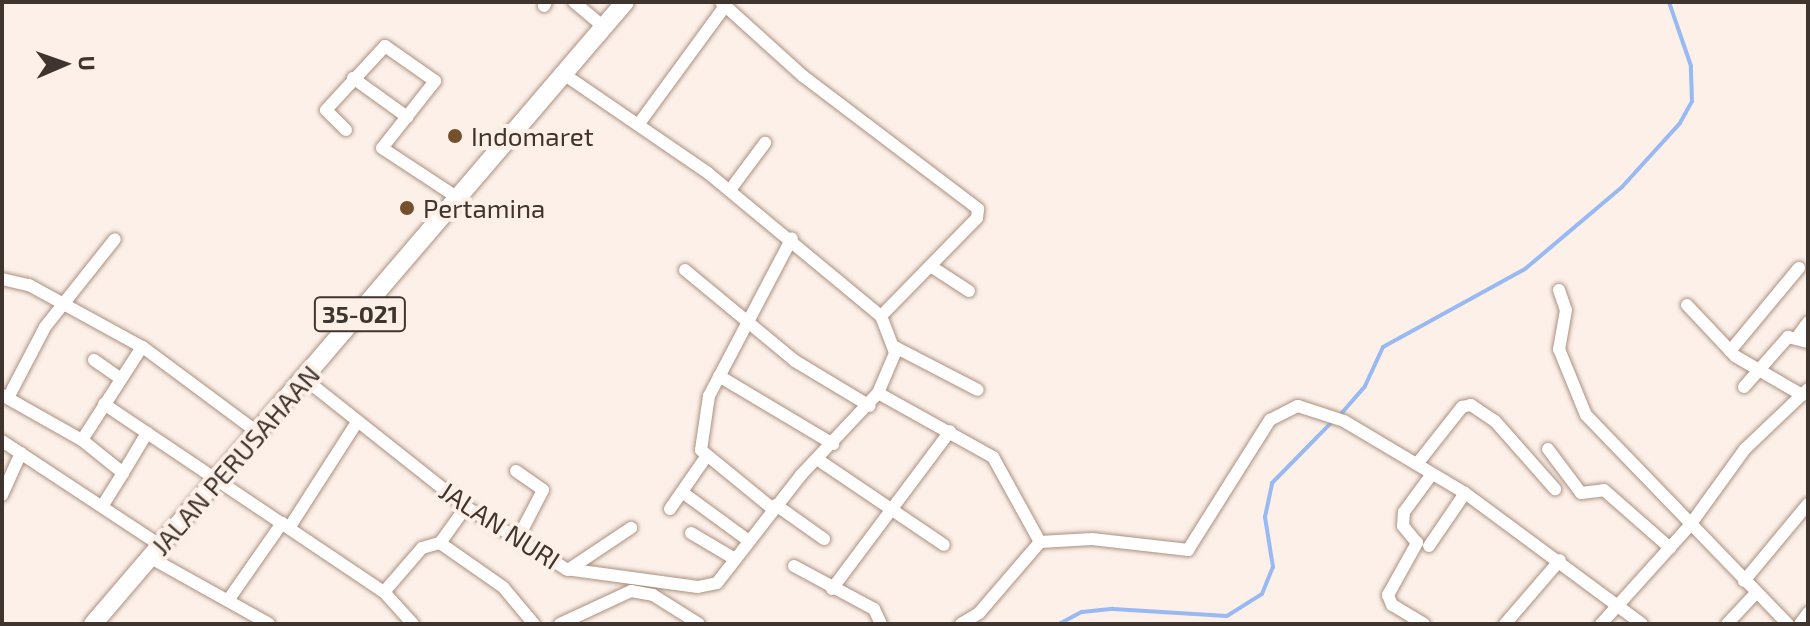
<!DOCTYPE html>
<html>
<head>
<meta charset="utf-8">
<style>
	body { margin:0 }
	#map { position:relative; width:1810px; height:626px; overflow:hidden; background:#fcf0e8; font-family:"Exo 2",sans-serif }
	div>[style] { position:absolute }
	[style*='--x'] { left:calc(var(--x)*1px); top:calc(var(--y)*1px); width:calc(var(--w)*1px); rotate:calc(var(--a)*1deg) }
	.stream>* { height:4px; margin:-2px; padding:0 2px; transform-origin:2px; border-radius:2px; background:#98b9f2 }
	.roads { filter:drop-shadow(0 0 2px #ac9080) drop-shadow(0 0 2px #ac9080) }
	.minor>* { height:12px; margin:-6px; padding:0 6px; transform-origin:6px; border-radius:6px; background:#fff }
	.primary>* { height:18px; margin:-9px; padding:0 9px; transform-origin:9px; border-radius:9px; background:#fff }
	.dots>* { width:22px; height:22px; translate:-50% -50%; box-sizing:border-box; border:4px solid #fcf0e8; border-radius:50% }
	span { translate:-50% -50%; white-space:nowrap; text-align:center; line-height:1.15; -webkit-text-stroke:8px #fcf0e8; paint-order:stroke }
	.shield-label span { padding:2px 6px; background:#fcf0e8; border:2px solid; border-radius:6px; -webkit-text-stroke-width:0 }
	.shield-label { font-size:24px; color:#40352e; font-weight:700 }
	.poi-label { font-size:26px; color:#40352e }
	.left { translate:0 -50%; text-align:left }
	.street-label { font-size:26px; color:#40352e }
	.frame { position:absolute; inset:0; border:4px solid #40352e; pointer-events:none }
	.north { position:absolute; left:24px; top:24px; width:80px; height:80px; -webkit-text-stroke:6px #fcf0e8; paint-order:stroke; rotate:88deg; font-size:22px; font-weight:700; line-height:32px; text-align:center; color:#40352e }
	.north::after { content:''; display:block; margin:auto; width:28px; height:36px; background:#40352e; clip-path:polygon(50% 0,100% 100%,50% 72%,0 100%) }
</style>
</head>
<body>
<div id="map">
	<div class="stream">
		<div style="--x:1340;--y:415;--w:38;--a:-49"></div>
		<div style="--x:1365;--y:386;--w:43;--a:-65.2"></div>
		<div style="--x:1383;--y:347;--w:162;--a:-28.8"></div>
		<div style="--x:1525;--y:269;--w:127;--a:-40.2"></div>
		<div style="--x:1622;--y:187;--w:86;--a:-47.8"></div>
		<div style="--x:1680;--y:123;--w:25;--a:-61"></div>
		<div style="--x:1692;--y:101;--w:35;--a:-92"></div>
		<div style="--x:1691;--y:66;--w:68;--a:-109"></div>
		<div style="--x:1059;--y:624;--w:26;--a:-28"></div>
		<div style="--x:1082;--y:612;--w:31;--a:-6"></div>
		<div style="--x:1113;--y:609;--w:114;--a:3.5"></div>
		<div style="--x:1227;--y:616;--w:41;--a:-32.2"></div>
		<div style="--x:1262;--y:594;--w:29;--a:-68"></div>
		<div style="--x:1273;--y:567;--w:51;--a:-99.1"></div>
		<div style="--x:1265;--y:517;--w:35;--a:-78"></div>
		<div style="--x:1272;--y:483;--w:87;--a:-45.5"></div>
	</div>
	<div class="roads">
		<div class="minor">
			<div style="--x:574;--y:2;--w:39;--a:40"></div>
			<div style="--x:721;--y:2;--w:110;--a:42.1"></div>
			<div style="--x:803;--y:76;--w:220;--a:37.2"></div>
			<div style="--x:978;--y:209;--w:9;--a:96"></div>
			<div style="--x:977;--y:218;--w:137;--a:134.4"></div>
			<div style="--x:544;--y:6;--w:4;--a:-63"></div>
			<div style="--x:565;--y:75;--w:173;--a:34.4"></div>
			<div style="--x:708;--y:173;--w:224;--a:39.6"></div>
			<div style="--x:881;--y:316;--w:40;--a:69"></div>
			<div style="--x:895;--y:353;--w:43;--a:113"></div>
			<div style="--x:878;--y:393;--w:132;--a:29.1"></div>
			<div style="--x:993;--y:457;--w:97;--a:61.1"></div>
			<div style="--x:1040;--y:542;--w:52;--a:-3.3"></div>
			<div style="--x:1092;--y:539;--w:97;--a:6.5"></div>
			<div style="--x:1188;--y:550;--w:154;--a:-57.8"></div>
			<div style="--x:1270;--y:420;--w:31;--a:-27"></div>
			<div style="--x:1298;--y:406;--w:48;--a:18.1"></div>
			<div style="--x:1344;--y:421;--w:141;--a:30.8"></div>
			<div style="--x:1465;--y:493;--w:220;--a:36.5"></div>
			<div style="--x:353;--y:78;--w:67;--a:35.8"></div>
			<div style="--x:638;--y:125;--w:147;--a:-53.8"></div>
			<div style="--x:346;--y:130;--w:28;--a:-135"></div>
			<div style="--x:326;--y:110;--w:87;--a:-47.3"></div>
			<div style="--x:385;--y:46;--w:61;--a:35"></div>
			<div style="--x:435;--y:81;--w:85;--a:128.3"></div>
			<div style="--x:382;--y:148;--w:91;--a:33.3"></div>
			<div style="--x:730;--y:190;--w:59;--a:-53.3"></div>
			<div style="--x:932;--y:267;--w:44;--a:33"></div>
			<div style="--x:685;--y:270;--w:143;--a:39.6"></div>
			<div style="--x:795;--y:361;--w:87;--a:31"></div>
			<div style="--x:2;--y:279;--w:28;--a:13"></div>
			<div style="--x:29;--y:285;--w:131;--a:28.7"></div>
			<div style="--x:144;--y:348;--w:144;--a:36.6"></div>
			<div style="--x:1559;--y:290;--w:21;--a:71"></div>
			<div style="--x:1566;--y:310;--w:40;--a:100"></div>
			<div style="--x:1559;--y:349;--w:71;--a:67.8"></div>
			<div style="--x:1586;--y:415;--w:291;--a:46"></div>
			<div style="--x:1687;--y:305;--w:70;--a:46.7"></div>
			<div style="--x:1735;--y:356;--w:78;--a:30.2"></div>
			<div style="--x:1798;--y:336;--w:17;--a:-54"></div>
			<div style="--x:895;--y:347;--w:93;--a:27.4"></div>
			<div style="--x:1730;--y:351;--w:108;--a:-50.3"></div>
			<div style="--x:94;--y:360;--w:32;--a:35"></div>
			<div style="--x:719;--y:376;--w:133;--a:30.8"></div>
			<div style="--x:306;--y:380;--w:204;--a:38.4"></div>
			<div style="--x:466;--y:507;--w:118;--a:31.8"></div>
			<div style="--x:566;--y:569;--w:133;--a:7.8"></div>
			<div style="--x:698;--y:587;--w:19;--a:-12"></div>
			<div style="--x:717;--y:583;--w:137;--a:-52.1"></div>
			<div style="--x:801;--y:475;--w:112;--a:-46.8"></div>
			<div style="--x:1744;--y:387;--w:67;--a:-48.7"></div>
			<div style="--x:1788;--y:337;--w:21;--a:14"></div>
			<div style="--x:2;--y:395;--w:92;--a:29.4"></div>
			<div style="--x:82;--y:440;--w:53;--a:38.8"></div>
			<div style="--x:123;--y:473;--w:36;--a:122"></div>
			<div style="--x:9;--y:396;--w:78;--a:-62.4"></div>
			<div style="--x:45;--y:327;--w:112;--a:-51.5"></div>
			<div style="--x:104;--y:404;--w:337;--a:33.9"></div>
			<div style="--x:384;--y:592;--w:43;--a:47.8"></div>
			<div style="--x:82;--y:440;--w:111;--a:-57.2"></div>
			<div style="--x:2;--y:441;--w:189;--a:33.4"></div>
			<div style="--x:1548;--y:449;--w:55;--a:53.1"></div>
			<div style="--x:1581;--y:493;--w:23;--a:-7"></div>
			<div style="--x:1604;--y:490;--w:88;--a:41.3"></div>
			<div style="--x:817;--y:459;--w:153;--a:34.1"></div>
			<div style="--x:1417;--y:464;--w:73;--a:-51.7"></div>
			<div style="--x:1462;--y:407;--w:9;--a:-13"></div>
			<div style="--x:1471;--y:405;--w:29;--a:34"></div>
			<div style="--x:1495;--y:421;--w:91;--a:48.6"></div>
			<div style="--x:516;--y:471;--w:33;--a:35"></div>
			<div style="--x:543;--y:490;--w:54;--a:117.5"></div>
			<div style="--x:123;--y:473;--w:47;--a:-59"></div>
			<div style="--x:682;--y:492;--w:83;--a:36.2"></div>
			<div style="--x:2;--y:495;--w:46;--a:-65.7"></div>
			<div style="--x:776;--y:505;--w:59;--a:35.3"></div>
			<div style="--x:670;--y:509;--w:63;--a:-55.3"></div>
			<div style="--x:773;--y:509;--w:93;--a:-140.7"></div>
			<div style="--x:701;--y:450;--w:55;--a:-81.6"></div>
			<div style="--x:709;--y:396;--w:178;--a:-62.3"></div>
			<div style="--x:289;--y:528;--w:126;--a:-57.3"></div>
			<div style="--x:691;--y:533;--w:51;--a:30.6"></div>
			<div style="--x:440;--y:543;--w:77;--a:34.9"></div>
			<div style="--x:503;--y:587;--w:48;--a:50"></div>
			<div style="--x:1429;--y:546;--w:64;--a:-55.8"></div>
			<div style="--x:151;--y:558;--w:135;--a:29.2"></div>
			<div style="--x:794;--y:566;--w:91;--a:28.3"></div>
			<div style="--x:874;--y:609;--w:17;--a:65"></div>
			<div style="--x:568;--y:570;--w:76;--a:-33.7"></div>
			<div style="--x:1744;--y:581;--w:100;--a:-50.3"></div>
			<div style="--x:832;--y:589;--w:197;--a:-53.2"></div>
			<div style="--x:384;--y:592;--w:58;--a:-49.2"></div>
			<div style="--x:422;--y:548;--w:19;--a:-16"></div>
			<div style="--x:440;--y:543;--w:44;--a:-54.2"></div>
			<div style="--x:229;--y:599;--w:93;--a:-55.1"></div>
			<div style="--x:560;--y:624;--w:78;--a:-24.9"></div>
			<div style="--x:631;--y:591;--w:22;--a:10"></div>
			<div style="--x:653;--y:595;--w:54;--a:32.2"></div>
			<div style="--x:961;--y:624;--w:21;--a:-31"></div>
			<div style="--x:979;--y:613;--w:94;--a:-49.3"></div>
			<div style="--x:1424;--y:624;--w:37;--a:-149"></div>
			<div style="--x:1392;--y:605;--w:11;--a:-112"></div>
			<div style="--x:1388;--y:595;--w:60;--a:-60.9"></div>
			<div style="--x:1417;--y:543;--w:22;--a:-129"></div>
			<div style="--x:1403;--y:526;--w:14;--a:-86"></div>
			<div style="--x:1404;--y:512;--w:47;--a:-53.6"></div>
			<div style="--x:1505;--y:624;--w:84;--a:-49.3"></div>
			<div style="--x:1601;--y:624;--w:133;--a:-48"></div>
			<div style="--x:1690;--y:525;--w:94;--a:-54.1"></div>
			<div style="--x:1745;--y:449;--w:87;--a:-43.6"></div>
			<div style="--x:1727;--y:624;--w:41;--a:-47"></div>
			<div style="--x:1800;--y:624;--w:14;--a:-54"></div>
		</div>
		<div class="primary">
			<div style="--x:93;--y:624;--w:818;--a:-49.46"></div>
		</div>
	</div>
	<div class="dots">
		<div style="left:455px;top:136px;background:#764f2c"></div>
		<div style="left:407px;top:208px;background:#764f2c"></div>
	</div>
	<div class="shield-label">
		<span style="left:360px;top:314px">35-021</span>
	</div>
	<div class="poi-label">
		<span class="left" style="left:471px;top:136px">Indomaret</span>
		<span class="left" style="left:423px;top:208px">Pertamina</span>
	</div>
	<div class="street-label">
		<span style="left:235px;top:460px;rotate:-49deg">JALAN PERUSAHAAN</span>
		<span style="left:500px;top:525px;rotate:33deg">JALAN NURI</span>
	</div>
	<div class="frame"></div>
	<div class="north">U</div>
</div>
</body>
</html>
